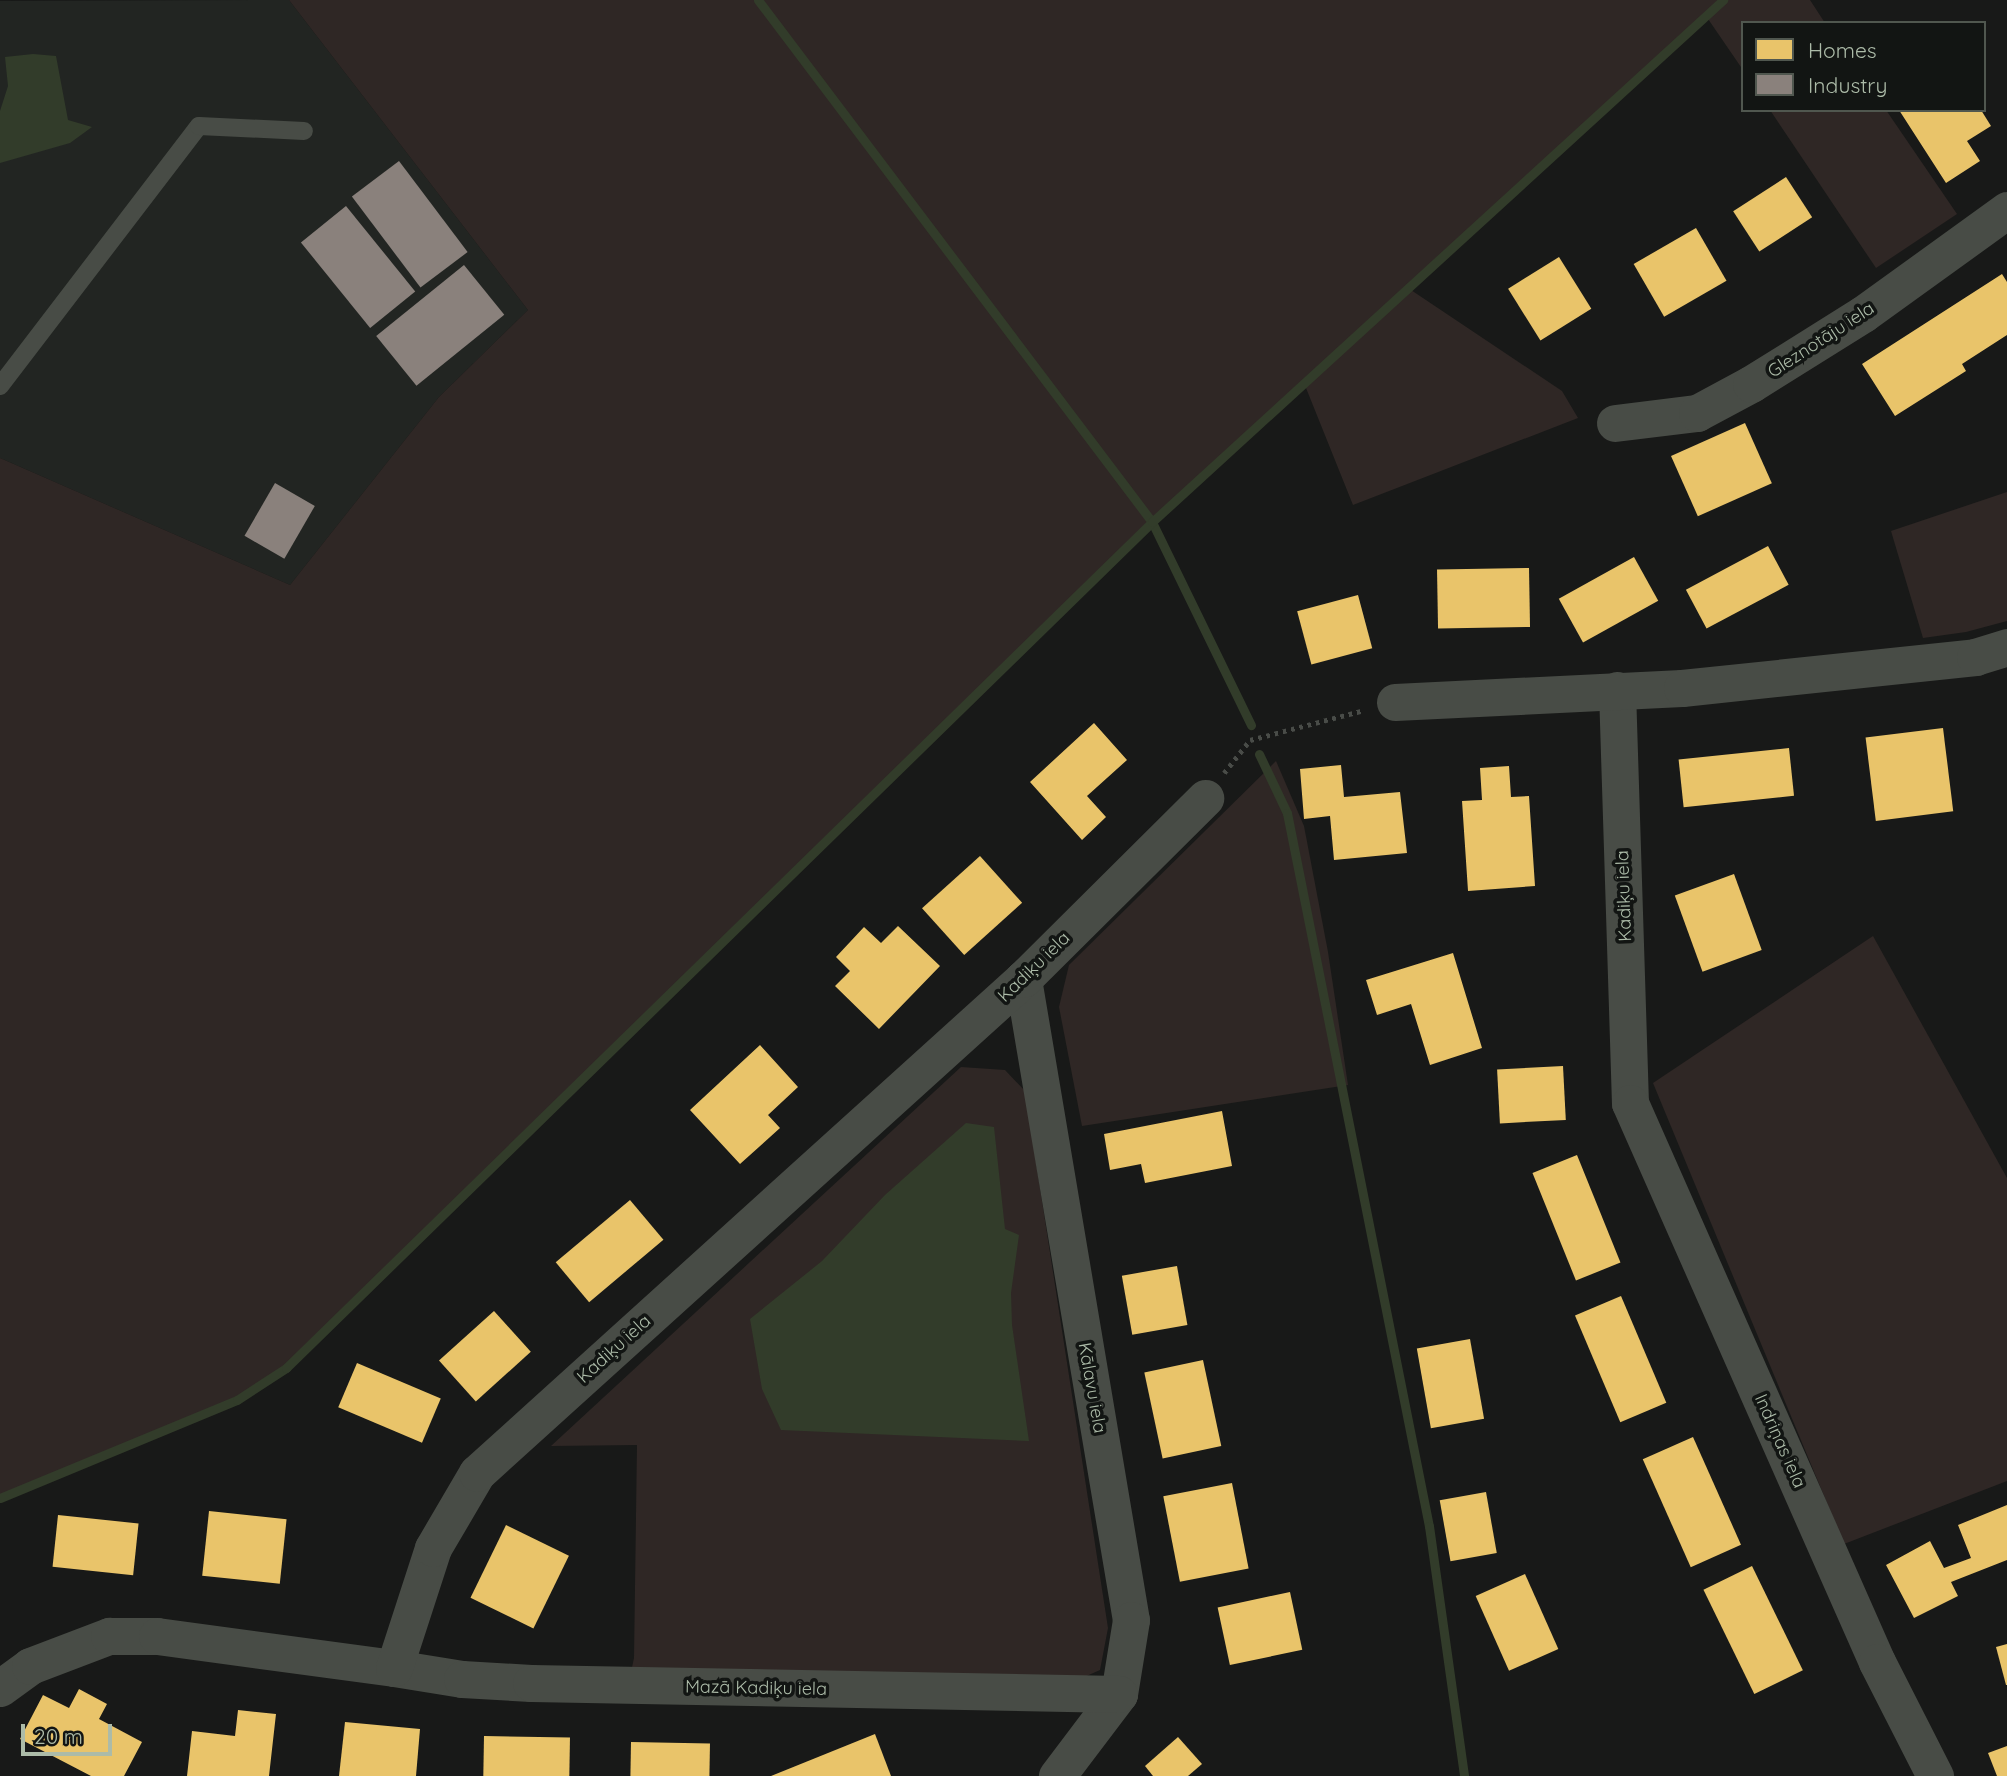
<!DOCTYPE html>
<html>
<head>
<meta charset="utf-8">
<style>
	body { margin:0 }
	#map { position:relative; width:2007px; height:1776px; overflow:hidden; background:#181918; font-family:Quicksand,sans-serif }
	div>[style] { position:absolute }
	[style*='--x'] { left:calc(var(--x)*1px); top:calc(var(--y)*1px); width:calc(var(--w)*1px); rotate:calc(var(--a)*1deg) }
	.built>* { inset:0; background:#222522 }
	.green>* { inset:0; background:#2f2725 }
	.water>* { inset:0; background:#323c2a }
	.homes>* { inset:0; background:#e9c46a; transform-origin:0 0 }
	.industry>* { inset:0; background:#8a817c; transform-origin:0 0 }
	.stream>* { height:9px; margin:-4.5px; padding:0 4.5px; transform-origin:4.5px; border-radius:4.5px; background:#323c2a }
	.path>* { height:4.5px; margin-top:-2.25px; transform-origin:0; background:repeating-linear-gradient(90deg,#494c48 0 3.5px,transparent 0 8.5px) }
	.lane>* { height:18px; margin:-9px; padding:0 9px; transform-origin:9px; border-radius:9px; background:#484c46 }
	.street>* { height:37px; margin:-18.5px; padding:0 18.5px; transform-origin:18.5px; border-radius:18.5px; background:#484c46 }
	span { translate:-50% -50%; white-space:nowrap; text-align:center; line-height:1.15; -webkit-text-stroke:7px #121513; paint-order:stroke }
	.street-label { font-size:18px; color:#acbba8 }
	.legend { position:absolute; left:1741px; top:21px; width:245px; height:91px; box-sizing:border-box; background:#121513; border:2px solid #50574f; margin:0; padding:9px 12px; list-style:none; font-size:21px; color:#acbba8 }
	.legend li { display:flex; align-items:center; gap:14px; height:35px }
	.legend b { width:35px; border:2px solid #50574f }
	.scale { position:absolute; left:21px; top:1724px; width:91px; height:32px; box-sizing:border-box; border:4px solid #acbba8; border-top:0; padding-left:9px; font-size:21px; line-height:24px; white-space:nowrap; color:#acbba8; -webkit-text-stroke:5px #121513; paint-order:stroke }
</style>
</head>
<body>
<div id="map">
	<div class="built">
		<div style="clip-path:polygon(289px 0,528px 310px,439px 397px,290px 585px,0 458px,0 1px)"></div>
	</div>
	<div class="green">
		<div style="clip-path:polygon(289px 0,1810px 0,1825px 23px,1743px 23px,1743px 70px,1706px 16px,1408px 288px,1562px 391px,1578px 418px,1353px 505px,1304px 383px,1152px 522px,286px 1368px,237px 1400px,0 1498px,0 458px,290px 585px,439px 397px,528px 310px)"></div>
		<div style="clip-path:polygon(1770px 110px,1886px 110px,1957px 214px,1876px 268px)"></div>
		<div style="clip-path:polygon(2007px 492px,2007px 621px,1966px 632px,1923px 638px,1891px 531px)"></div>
		<div style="clip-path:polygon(1276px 761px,1304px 826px,1328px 952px,1348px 1085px,1082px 1126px,1059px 1007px,1069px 965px)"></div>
		<div style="clip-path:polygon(1873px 936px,2007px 1178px,2007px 1481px,1844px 1544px,1653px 1083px)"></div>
		<div style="clip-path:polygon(961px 1067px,1005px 1070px,1025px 1091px,1108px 1628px,1100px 1670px,1073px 1682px,631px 1672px,634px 1658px,637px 1445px,551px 1446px)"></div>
	</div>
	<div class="water">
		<div style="clip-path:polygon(33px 54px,56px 56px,68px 120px,92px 127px,70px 143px,0 163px,0 111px,8px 86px,5px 57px)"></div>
		<div style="clip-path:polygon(966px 1123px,994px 1127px,1005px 1229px,1019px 1235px,1011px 1293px,1012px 1325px,1029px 1441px,781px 1430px,762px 1389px,750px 1319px,822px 1261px,885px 1195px)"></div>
	</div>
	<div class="homes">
		<div style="clip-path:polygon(1899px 110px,1981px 110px,1991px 126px,1967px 141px,1980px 161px,1946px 183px)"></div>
		<div style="left:1786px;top:177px;width:48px;height:63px;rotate:57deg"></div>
		<div style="left:1696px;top:228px;width:61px;height:72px;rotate:60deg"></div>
		<div style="left:1559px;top:257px;width:61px;height:60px;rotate:58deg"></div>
		<div style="clip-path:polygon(2002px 274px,2007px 282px,2007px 335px,1962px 364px,1966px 371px,1895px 416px,1862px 364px)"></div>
		<div style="left:1745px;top:423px;width:66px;height:81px;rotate:66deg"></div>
		<div style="left:1768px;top:546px;width:44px;height:93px;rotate:62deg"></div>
		<div style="left:1634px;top:557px;width:50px;height:86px;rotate:61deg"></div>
		<div style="left:1529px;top:568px;width:59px;height:92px;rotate:89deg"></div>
		<div style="left:1358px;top:595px;width:55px;height:63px;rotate:75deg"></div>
		<div style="clip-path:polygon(1094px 723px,1127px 760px,1087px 796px,1106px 817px,1082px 840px,1030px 782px)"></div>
		<div style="left:1943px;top:728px;width:84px;height:78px;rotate:83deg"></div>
		<div style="left:1789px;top:748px;width:48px;height:111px;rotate:84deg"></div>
		<div style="clip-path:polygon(1341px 765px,1344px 797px,1400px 792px,1407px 853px,1334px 860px,1330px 816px,1304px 819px,1300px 769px)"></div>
		<div style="clip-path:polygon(1509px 766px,1511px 797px,1529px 796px,1535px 886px,1468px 891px,1462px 801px,1482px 800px,1480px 768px)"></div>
		<div style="left:980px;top:856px;width:63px;height:78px;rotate:48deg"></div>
		<div style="left:1734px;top:874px;width:81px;height:63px;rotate:70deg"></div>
		<div style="clip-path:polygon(898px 926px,940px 966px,879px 1029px,835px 986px,850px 971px,836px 957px,864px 927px,881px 943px)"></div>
		<div style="clip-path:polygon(1453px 953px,1482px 1048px,1430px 1065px,1411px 1004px,1377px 1015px,1366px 980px)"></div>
		<div style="clip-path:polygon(760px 1045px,798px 1087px,768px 1115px,780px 1128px,740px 1164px,690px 1110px)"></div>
		<div style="left:1563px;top:1066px;width:54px;height:66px;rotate:87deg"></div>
		<div style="clip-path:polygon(1222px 1111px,1232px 1166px,1145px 1183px,1141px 1164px,1110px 1170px,1104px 1134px)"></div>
		<div style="left:1577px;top:1155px;width:116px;height:48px;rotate:68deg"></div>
		<div style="left:630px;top:1200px;width:52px;height:97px;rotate:50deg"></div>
		<div style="left:1177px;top:1266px;width:60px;height:56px;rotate:80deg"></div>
		<div style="left:1621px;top:1296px;width:116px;height:50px;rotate:67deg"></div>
		<div style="left:494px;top:1311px;width:55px;height:74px;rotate:48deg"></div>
		<div style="left:1470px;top:1339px;width:81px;height:54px;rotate:80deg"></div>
		<div style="left:1203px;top:1360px;width:88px;height:60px;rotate:78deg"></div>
		<div style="left:357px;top:1363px;width:91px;height:48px;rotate:23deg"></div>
		<div style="left:1693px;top:1437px;width:118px;height:55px;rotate:66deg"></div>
		<div style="left:1232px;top:1483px;width:87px;height:70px;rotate:79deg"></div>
		<div style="left:1486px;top:1492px;width:62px;height:47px;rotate:80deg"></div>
		<div style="clip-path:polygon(2007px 1505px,2007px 1560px,1951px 1582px,1958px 1596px,1914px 1618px,1886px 1565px,1930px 1541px,1944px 1568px,1971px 1558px,1958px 1525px)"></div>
		<div style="left:209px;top:1511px;width:78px;height:65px;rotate:6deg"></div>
		<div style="left:58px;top:1515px;width:81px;height:52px;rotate:6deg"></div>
		<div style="left:506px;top:1525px;width:70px;height:81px;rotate:26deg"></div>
		<div style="left:1752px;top:1566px;width:116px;height:54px;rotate:64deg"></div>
		<div style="left:1525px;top:1574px;width:82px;height:54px;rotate:66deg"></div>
		<div style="left:1290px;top:1592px;width:59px;height:74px;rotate:78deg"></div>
		<div style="clip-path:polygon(2007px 1644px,2007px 1685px,2006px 1685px,1996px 1647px)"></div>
		<div style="clip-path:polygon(79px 1689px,107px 1704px,99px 1719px,142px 1742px,124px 1776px,91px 1776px,20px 1739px,43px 1695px,69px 1708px)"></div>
		<div style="clip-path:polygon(238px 1710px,276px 1714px,269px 1776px,187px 1776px,192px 1731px,235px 1736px)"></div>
		<div style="clip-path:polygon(345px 1722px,420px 1729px,416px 1776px,339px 1776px)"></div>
		<div style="clip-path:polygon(875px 1734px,891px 1776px,771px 1776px)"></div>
		<div style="left:484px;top:1736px;width:86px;height:40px;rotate:1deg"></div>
		<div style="clip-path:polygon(1178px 1737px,1202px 1764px,1188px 1776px,1153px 1776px,1145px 1766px)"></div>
		<div style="left:631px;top:1742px;width:79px;height:34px;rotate:1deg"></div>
		<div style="clip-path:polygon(2007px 1746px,2007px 1776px,1997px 1776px,1988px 1753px)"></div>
	</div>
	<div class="industry">
		<div style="left:399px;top:161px;width:114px;height:59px;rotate:53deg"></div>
		<div style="left:346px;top:206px;width:110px;height:58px;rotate:51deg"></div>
		<div style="left:464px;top:265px;width:64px;height:113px;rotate:51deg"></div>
		<div style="left:275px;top:483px;width:46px;height:61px;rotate:30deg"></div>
	</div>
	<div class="stream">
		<div style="--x:758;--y:0;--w:654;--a:52.95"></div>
		<div style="--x:1152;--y:522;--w:226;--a:64"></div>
		<div style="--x:1259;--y:754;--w:65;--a:64.6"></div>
		<div style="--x:1287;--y:813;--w:727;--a:78.74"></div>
		<div style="--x:1429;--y:1526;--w:252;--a:82"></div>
		<div style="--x:0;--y:1498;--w:256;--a:-22.5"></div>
		<div style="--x:237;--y:1400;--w:59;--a:-33.1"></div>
		<div style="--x:286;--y:1368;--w:1211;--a:-44.33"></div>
		<div style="--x:1152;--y:522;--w:774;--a:-42.43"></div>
	</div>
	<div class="path">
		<div style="--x:1224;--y:773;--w:42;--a:-51.8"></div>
		<div style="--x:1250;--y:740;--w:118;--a:-14.7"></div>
	</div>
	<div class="lane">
		<div style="--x:0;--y:386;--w:327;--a:-52.6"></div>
		<div style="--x:199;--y:126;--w:105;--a:2.7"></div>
	</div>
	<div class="street">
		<div style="--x:1615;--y:423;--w:83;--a:-7"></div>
		<div style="--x:1697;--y:413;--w:61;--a:-28.2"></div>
		<div style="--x:1751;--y:384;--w:132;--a:-32"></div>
		<div style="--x:1863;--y:314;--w:178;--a:-35.8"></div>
		<div style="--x:1617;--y:690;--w:413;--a:88.2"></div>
		<div style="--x:1630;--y:1103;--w:611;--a:66.16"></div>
		<div style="--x:1877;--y:1662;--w:128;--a:63"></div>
		<div style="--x:1395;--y:702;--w:287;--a:-2.8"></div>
		<div style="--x:1682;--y:688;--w:295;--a:-6"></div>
		<div style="--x:1975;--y:657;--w:34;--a:-17"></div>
		<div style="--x:1023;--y:979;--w:650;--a:80.44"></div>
		<div style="--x:1131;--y:1620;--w:75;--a:99.2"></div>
		<div style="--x:1119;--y:1694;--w:103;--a:127.1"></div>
		<div style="--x:394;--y:1668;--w:69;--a:9.2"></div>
		<div style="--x:462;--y:1679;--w:69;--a:3.3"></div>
		<div style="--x:531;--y:1683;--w:588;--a:1.07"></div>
		<div style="--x:0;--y:1688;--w:37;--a:-36"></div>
		<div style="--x:30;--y:1666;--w:85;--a:-20.8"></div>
		<div style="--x:109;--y:1636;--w:48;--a:0"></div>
		<div style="--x:157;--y:1636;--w:239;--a:7.7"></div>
		<div style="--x:394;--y:1668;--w:126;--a:-72"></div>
		<div style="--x:433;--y:1548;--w:87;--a:-59.6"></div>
		<div style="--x:477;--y:1473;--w:736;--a:-42.14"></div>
		<div style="--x:1023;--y:979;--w:257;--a:-44.8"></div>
	</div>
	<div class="street-label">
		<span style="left:1821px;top:340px;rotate:-33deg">Gleznotāju iela</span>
		<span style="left:1624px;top:896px;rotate:-92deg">Kadiķu iela</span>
		<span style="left:1034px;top:967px;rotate:-44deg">Kadiķu iela</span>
		<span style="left:614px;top:1349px;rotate:-42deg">Kadiķu iela</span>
		<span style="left:1092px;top:1388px;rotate:80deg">Kālavu iela</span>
		<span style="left:1780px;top:1441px;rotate:66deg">Indriņas iela</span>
		<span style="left:756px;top:1688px;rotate:1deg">Mazā Kadiķu iela</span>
	</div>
	<ul class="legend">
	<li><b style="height:19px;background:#e9c46a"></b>Homes</li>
	<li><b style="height:19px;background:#8a817c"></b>Industry</li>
	</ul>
	<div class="scale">20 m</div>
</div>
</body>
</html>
